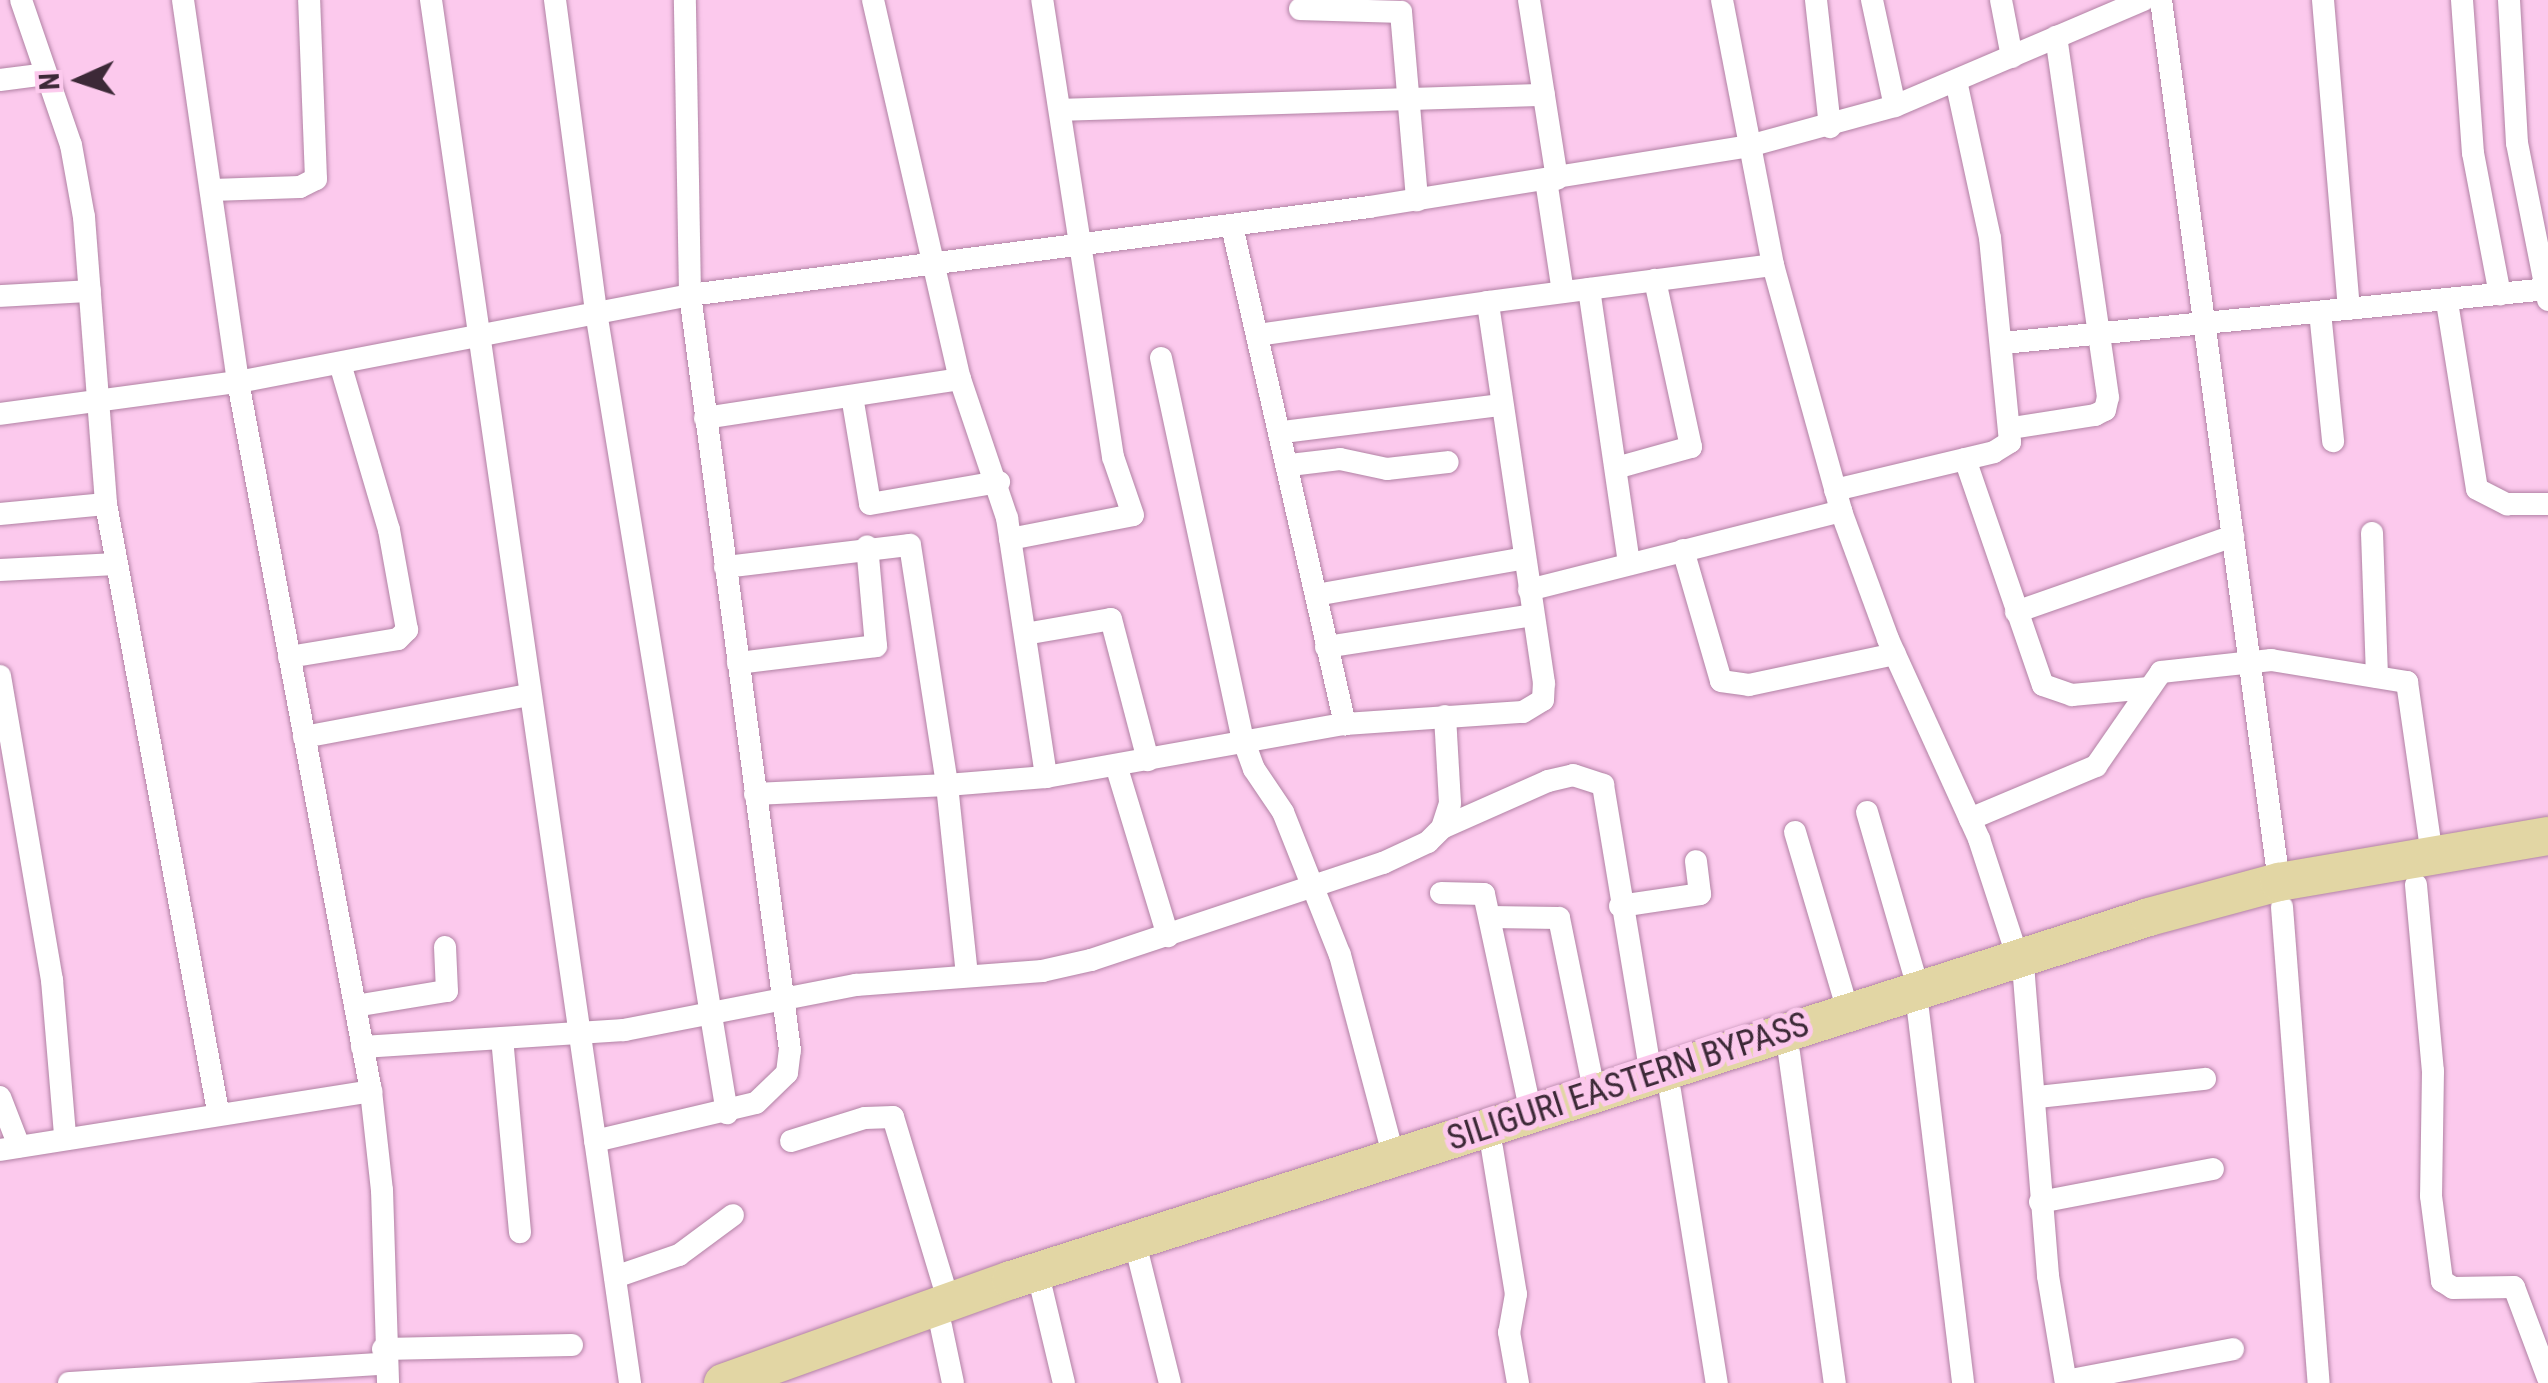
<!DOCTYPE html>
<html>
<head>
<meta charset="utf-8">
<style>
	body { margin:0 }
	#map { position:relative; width:2548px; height:1383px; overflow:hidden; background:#fcc9ed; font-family:"Roboto Condensed",sans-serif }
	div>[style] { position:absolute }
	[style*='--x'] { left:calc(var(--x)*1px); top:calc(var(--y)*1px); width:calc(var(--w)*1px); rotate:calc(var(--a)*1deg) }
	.roads { filter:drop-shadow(0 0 2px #b182a4) drop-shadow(0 0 2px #b182a4) }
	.street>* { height:22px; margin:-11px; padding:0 11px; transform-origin:11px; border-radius:11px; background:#fff }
	.primary>* { height:38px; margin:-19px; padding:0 19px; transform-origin:19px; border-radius:19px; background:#e2d6a4 }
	span { translate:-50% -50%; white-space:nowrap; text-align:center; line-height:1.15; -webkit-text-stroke:10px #fcc9ed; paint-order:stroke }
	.street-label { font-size:35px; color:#3c2937 }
	.north { position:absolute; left:30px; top:30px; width:100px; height:100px; -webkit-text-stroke:8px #fcc9ed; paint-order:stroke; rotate:267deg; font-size:28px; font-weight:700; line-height:40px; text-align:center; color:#3c2937 }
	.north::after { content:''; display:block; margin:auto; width:35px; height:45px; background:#3c2937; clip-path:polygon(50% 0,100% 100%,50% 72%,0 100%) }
</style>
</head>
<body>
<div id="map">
	<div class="roads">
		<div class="street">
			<div style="--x:21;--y:0;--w:153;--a:71"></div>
			<div style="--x:71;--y:145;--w:73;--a:79.8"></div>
			<div style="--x:84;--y:217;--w:288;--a:85.6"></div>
			<div style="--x:106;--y:504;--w:617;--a:79.55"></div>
			<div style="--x:183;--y:0;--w:386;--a:81.8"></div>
			<div style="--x:238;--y:382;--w:721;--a:79.38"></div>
			<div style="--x:371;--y:1091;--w:100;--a:83.7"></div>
			<div style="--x:382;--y:1190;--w:193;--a:88.2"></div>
			<div style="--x:431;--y:0;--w:1397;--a:81.81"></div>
			<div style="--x:555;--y:0;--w:315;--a:82.5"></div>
			<div style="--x:596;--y:312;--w:812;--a:80.71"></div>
			<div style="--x:873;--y:0;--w:389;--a:77.1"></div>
			<div style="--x:960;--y:379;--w:147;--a:71.3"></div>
			<div style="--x:1007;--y:518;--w:262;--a:81.4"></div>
			<div style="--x:1529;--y:0;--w:181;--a:81.1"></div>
			<div style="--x:1722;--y:0;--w:270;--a:79.1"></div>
			<div style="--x:1773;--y:265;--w:255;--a:74.5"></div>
			<div style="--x:1841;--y:511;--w:136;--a:69.8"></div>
			<div style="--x:1888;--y:639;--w:220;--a:65.5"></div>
			<div style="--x:1979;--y:839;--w:145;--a:71.9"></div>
			<div style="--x:2024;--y:977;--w:300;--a:85.4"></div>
			<div style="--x:2048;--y:1276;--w:109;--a:80.5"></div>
			<div style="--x:1816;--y:0;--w:128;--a:83.7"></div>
			<div style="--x:1872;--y:0;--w:108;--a:77.8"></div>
			<div style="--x:2001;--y:0;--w:58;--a:79.1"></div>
			<div style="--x:2161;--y:0;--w:890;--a:82.38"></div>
			<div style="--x:2323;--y:0;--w:310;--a:85.2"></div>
			<div style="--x:2462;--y:0;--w:153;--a:85.9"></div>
			<div style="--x:2473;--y:153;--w:144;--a:79.2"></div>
			<div style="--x:2509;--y:0;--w:143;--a:86.8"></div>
			<div style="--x:2517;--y:143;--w:160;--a:78.8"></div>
			<div style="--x:1300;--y:9;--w:101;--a:1.7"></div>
			<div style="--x:1401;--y:12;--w:189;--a:85.1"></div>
			<div style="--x:0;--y:80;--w:46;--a:-7.4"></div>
			<div style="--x:1060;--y:110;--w:484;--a:-1.8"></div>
			<div style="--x:1546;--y:180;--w:113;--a:81.4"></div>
			<div style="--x:212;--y:190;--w:88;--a:-2"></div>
			<div style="--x:300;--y:187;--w:18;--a:-27"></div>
			<div style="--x:316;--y:179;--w:179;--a:-92.2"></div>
			<div style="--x:1232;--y:226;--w:511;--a:77.22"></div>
			<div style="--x:1589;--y:289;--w:277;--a:81.7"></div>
			<div style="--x:0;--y:296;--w:90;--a:-3.2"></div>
			<div style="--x:2447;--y:302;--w:189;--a:80.9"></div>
			<div style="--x:2477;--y:489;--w:34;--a:27"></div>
			<div style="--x:2507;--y:504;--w:41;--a:0"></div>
			<div style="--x:2320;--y:312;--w:130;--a:84.2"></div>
			<div style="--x:1257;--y:335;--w:233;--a:-8.1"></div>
			<div style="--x:2003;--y:343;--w:548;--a:-5.66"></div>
			<div style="--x:1161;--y:358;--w:390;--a:77.9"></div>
			<div style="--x:1243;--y:739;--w:32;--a:70"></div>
			<div style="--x:1254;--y:769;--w:52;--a:56"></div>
			<div style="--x:1283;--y:812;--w:154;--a:68.3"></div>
			<div style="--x:1340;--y:955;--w:210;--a:75.1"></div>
			<div style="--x:852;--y:396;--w:109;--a:80.5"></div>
			<div style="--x:870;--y:504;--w:131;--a:-9.7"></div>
			<div style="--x:0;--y:414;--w:240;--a:-7.7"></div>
			<div style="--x:238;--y:382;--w:460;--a:-10.9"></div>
			<div style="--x:690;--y:295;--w:685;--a:-7.38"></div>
			<div style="--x:1369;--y:207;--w:385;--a:-9.1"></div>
			<div style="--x:1749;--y:146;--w:151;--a:-15.3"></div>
			<div style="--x:1895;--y:106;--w:270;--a:-23.1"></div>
			<div style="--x:705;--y:418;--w:258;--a:-8.7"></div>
			<div style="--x:2012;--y:428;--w:84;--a:-8.9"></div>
			<div style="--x:2095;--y:415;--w:11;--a:-27"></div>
			<div style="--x:2105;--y:410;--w:13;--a:-77"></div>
			<div style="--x:2108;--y:397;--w:364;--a:-98.2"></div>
			<div style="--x:1283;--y:432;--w:220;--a:-7.1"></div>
			<div style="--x:1965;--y:459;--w:239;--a:71"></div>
			<div style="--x:2043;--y:685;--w:31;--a:19"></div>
			<div style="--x:2072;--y:695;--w:77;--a:-5.2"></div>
			<div style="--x:1290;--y:465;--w:50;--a:-6.8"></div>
			<div style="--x:1340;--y:459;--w:48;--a:12"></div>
			<div style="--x:1387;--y:469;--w:61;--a:-6.5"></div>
			<div style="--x:1616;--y:468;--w:78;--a:-15.6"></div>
			<div style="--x:1691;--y:447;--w:171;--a:-102.2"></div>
			<div style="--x:1835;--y:490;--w:163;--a:-13.4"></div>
			<div style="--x:1994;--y:452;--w:19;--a:-32"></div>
			<div style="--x:2010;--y:442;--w:205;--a:-95.6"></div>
			<div style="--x:1990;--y:238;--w:161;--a:-102.2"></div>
			<div style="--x:0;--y:514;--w:106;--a:-5.4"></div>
			<div style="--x:2372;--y:533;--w:144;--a:88"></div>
			<div style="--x:1010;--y:539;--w:125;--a:-11"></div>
			<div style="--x:1133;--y:515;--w:61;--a:-109"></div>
			<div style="--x:1113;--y:457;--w:462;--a:-98.8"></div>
			<div style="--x:1683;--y:550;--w:136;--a:73.8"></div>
			<div style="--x:1721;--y:681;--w:28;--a:8"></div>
			<div style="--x:1749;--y:685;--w:149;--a:-12"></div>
			<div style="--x:725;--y:567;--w:186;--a:-6.8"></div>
			<div style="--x:910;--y:545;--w:243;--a:81.2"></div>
			<div style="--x:947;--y:785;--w:99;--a:-4.6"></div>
			<div style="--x:1046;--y:777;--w:304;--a:-10.1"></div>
			<div style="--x:1345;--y:724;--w:178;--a:-3.9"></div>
			<div style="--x:1523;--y:712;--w:23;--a:-31"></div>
			<div style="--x:1543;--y:700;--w:17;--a:-87"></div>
			<div style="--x:1544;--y:683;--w:385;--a:-98.4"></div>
			<div style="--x:1488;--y:302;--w:287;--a:-7.4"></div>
			<div style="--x:0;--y:570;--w:116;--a:-3"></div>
			<div style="--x:1529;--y:590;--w:322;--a:-14.2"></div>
			<div style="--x:1316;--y:595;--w:212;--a:-10"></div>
			<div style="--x:2016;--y:612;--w:230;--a:-19.3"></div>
			<div style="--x:1025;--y:634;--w:87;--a:-9.9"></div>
			<div style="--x:1111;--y:619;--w:146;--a:75.3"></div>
			<div style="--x:1326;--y:647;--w:209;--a:-8.8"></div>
			<div style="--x:289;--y:657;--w:110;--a:-9.4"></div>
			<div style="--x:398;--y:639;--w:13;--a:-45"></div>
			<div style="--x:407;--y:630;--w:102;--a:-100.2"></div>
			<div style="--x:389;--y:530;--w:173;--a:-106.4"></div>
			<div style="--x:738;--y:663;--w:139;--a:-7"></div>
			<div style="--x:876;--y:646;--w:100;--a:-95.1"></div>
			<div style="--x:0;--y:676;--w:308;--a:80.3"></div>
			<div style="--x:52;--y:980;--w:156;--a:85.2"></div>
			<div style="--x:304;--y:737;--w:229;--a:-10.6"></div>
			<div style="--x:1116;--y:765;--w:179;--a:73.1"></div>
			<div style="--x:755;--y:794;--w:192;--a:-2.7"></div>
			<div style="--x:947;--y:785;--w:192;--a:84"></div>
			<div style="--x:1867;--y:812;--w:183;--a:73.8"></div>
			<div style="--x:1970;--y:819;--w:137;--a:-22.8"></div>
			<div style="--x:2096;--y:766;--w:114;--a:-55.3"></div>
			<div style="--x:2161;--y:672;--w:111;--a:-6.2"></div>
			<div style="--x:2271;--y:660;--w:138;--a:9.2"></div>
			<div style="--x:2407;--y:682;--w:176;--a:81.8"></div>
			<div style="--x:1442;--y:828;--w:116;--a:-23.9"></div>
			<div style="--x:1548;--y:781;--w:26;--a:-13"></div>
			<div style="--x:1573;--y:775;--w:32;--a:18"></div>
			<div style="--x:1603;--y:785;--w:295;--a:80.6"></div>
			<div style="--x:1795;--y:832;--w:187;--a:73.5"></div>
			<div style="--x:2416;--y:885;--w:187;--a:84.8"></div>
			<div style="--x:2433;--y:1071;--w:125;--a:90.9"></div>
			<div style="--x:2431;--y:1196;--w:86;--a:82.6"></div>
			<div style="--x:2442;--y:1281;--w:13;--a:32"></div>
			<div style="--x:2453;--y:1288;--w:61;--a:-0.9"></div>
			<div style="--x:2514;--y:1287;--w:97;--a:69.5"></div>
			<div style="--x:1441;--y:893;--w:43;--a:1.3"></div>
			<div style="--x:1484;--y:894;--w:225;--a:77.9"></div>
			<div style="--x:1620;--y:906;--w:81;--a:-8.5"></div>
			<div style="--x:1700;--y:894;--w:33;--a:-97"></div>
			<div style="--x:2282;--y:907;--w:477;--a:85.6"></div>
			<div style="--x:1490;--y:917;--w:69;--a:0.8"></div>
			<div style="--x:1559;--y:918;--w:181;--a:78.5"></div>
			<div style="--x:355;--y:1006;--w:93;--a:-9.3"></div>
			<div style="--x:447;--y:991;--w:44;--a:-92.6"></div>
			<div style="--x:1918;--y:1010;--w:376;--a:83.1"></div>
			<div style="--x:502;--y:1038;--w:195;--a:84.7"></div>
			<div style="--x:362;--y:1047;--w:263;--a:-3.7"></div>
			<div style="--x:624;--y:1030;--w:236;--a:-11"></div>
			<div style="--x:856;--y:985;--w:187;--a:-4.3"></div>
			<div style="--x:1042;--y:971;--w:50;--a:-12.7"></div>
			<div style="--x:1091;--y:960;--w:308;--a:-18.4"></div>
			<div style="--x:1383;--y:863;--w:50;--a:-25"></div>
			<div style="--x:1428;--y:842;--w:20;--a:-45"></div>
			<div style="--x:1442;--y:828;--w:26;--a:-72"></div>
			<div style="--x:1450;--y:803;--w:87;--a:-93.3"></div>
			<div style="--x:1789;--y:1053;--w:333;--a:82.1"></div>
			<div style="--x:1670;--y:1091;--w:296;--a:80.9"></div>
			<div style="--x:0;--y:1097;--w:53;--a:68.8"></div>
			<div style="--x:2038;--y:1097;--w:168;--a:-6.2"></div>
			<div style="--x:595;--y:1141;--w:165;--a:-13.3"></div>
			<div style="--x:756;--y:1103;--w:43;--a:-44.1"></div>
			<div style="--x:787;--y:1073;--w:23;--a:-83"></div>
			<div style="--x:790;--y:1050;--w:762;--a:-97.54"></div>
			<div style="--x:690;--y:295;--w:295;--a:-91"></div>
			<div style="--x:791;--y:1141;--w:77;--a:-17.3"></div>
			<div style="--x:865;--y:1118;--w:28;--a:-2"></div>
			<div style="--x:893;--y:1117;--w:193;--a:73.2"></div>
			<div style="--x:1492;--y:1148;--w:148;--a:80.7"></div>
			<div style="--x:1516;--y:1294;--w:39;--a:100"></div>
			<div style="--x:1509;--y:1332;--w:52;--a:80"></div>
			<div style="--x:0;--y:1150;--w:376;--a:-9"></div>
			<div style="--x:2040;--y:1202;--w:176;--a:-10.8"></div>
			<div style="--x:1139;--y:1259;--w:128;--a:76"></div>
			<div style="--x:615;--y:1277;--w:68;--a:-19"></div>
			<div style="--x:679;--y:1255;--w:67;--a:-36.5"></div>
			<div style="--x:1042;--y:1291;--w:95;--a:76.6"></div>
			<div style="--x:941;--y:1326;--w:58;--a:78.1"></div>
			<div style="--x:383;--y:1349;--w:189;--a:-1.2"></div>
			<div style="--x:2066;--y:1381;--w:170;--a:-10.8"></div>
			<div style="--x:69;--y:1383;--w:315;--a:-3.5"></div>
		</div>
		<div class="primary">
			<div style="--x:723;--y:1383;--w:306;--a:-19.7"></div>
			<div style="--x:1011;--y:1280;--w:1194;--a:-17.69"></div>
			<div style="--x:2149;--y:917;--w:135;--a:-15.1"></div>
			<div style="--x:2279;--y:882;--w:273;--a:-9.7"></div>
		</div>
	</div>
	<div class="street-label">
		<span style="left:1628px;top:1082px;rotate:-18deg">SILIGURI EASTERN BYPASS</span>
	</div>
	<div class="north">N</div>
</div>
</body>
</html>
